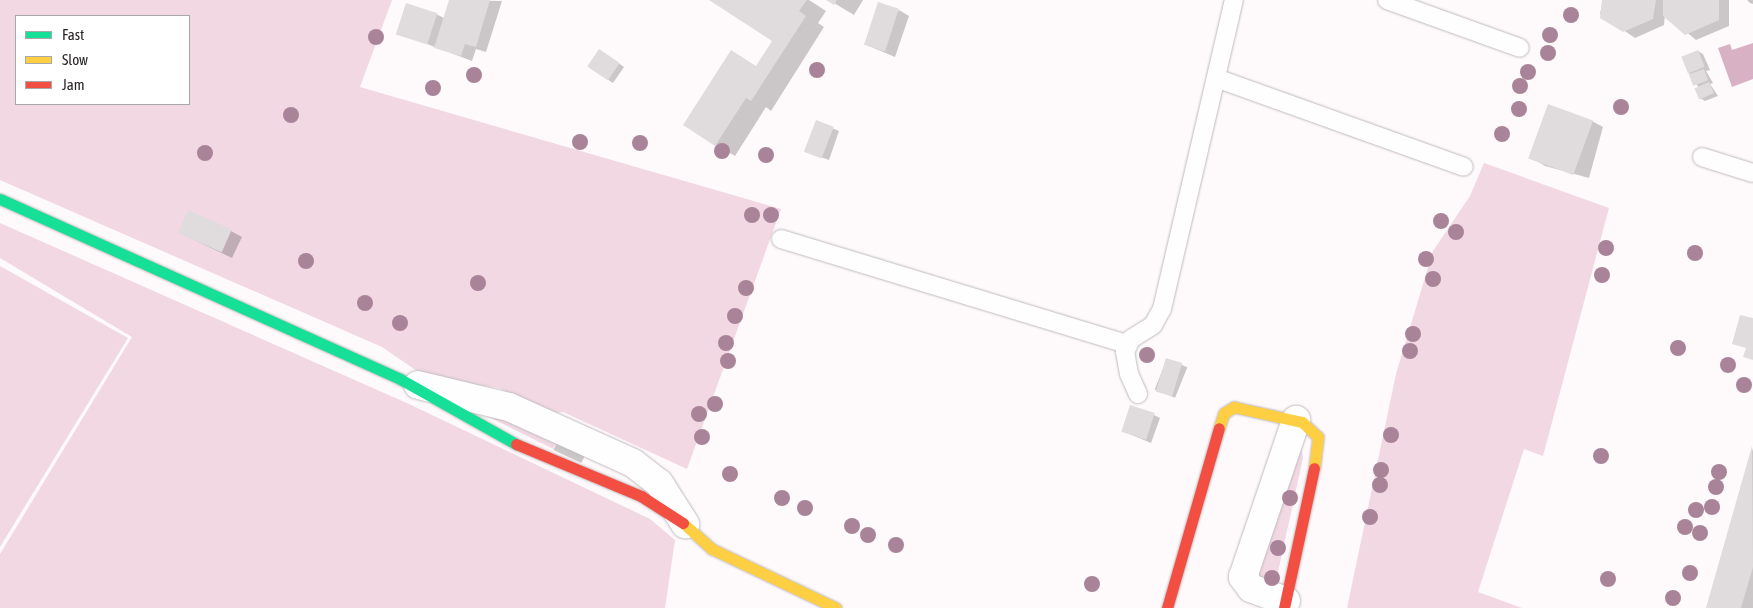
<!DOCTYPE html>
<html>
<head>
<meta charset="utf-8">
<style>
	body { margin:0 }
	#map { position:relative; width:1753px; height:608px; overflow:hidden; background:#fef9fb; font-family:"Asap Condensed",sans-serif }
	div>[style] { position:absolute }
	[style*='--x'] { left:calc(var(--x)*1px); top:calc(var(--y)*1px); width:calc(var(--w)*1px); rotate:calc(var(--a)*1deg) }
	.green>* { inset:0; background:#f1d8e3 }
	.water>* { inset:0; background:#d8b2c4 }
	.shadow>* { inset:0; background:#0003; transform-origin:0 0 }
	.building>* { inset:0; background:#e0dbdd; transform-origin:0 0 }
	.roads { filter:drop-shadow(0 0 1px #c0bbbd) drop-shadow(0 0 1px #c0bbbd) }
	.lane>* { height:18px; margin:-9px; padding:0 9px; transform-origin:9px; border-radius:9px; background:#fffefe }
	.street>* { height:28px; margin:-14px; padding:0 14px; transform-origin:14px; border-radius:14px; background:#fffefe }
	.fast>* { height:11px; margin:-5.5px; padding:0 5.5px; transform-origin:5.5px; border-radius:5.5px; background:#16e098 }
	.slow>* { height:11px; margin:-5.5px; padding:0 5.5px; transform-origin:5.5px; border-radius:5.5px; background:#ffcf43 }
	.jam>* { height:11px; margin:-5.5px; padding:0 5.5px; transform-origin:5.5px; border-radius:5.5px; background:#f24e42 }
	.trees>* { width:16px; height:16px; margin:-8px; border-radius:50%; background:#a98498 }
	span { translate:-50% -50%; white-space:nowrap; text-align:center; line-height:1.15; -webkit-text-stroke:4.5px #fff; paint-order:stroke }
	.legend { position:absolute; left:15px; top:15px; width:175px; height:90px; box-sizing:border-box; background:#fff; border:1px solid #a9a7a8; margin:0; padding:6px 9px; list-style:none; font-size:15px; color:#282425 }
	.legend li { display:flex; align-items:center; gap:10px; height:25px }
	.legend b { width:25px; border:1px solid #a9a7a8 }
</style>
</head>
<body>
<div id="map">
	<div class="green">
		<div style="clip-path:polygon(evenodd,0 0,392px 0,360px 87px,781px 209px,687px 469px,563px 412px,549px 413px,499px 388px,438px 379px,420px 373px,382px 347px,0 180px,0 0,16px 16px,189px 16px,189px 104px,16px 104px,16px 16px)"></div>
		<div style="clip-path:polygon(1484px 163px,1609px 208px,1543px 456px,1524px 449px,1478px 592px,1522px 608px,1347px 608px,1396px 374px,1433px 251px,1470px 196px)"></div>
		<div style="clip-path:polygon(0 223px,409px 404px,650px 519px,675px 540px,665px 608px,0 608px,0 554px,132px 337px,0 258px)"></div>
		<div style="clip-path:polygon(0 266px,128px 338px,0 547px)"></div>
		<div style="clip-path:polygon(490px 412px,557px 440px,553px 449px,485px 415px)"></div>
		<div style="clip-path:polygon(1301px 445px,1303px 458px,1276px 581px,1259px 579px,1254px 568px)"></div>
	</div>
	<div class="water">
		<div style="clip-path:polygon(1753px 43px,1753px 79px,1732px 87px,1718px 48px,1730px 44px,1732px 50px)"></div>
	</div>
	<div class="shadow">
		<div style="clip-path:polygon(450px 0,502px 1px,486px 52px,476px 49px,472px 61px,398px 33px,436px 14px,444px 18px)"></div>
		<div style="clip-path:polygon(713px 0,809px 0,826px 11px,818px 23px,824px 27px,771px 111px,766px 107px,735px 156px,684px 125px,757px 67px,774px 41px)"></div>
		<div style="clip-path:polygon(829px 0,863px 0,854px 15px)"></div>
		<div style="clip-path:polygon(1603px 0,1729px 0,1729px 26px,1696px 40px,1665px 14px,1664px 25px,1635px 38px,1600px 14px)"></div>
		<div style="clip-path:polygon(1747px 0,1753px 0,1753px 4px,1750px 3px)"></div>
		<div style="clip-path:polygon(899px 10px,909px 16px,895px 57px,864px 44px)"></div>
		<div style="clip-path:polygon(1698px 51px,1703px 54px,1710px 70px,1706px 71px,1713px 83px,1710px 84px,1718px 96px,1705px 101px,1700px 98px,1699px 88px,1689px 73px)"></div>
		<div style="clip-path:polygon(604px 53px,624px 67px,613px 83px,588px 66px)"></div>
		<div style="clip-path:polygon(1592px 121px,1603px 127px,1589px 178px,1545px 166px,1534px 159px)"></div>
		<div style="clip-path:polygon(817px 122px,839px 131px,829px 160px,812px 154px)"></div>
		<div style="clip-path:polygon(231px 231px,242px 237px,232px 258px,180px 233px)"></div>
		<div style="left:1167px;top:359px;width:22px;height:33px;rotate:22deg"></div>
		<div style="clip-path:polygon(1154px 415px,1160px 418px,1151px 443px,1122px 431px)"></div>
		<div style="left:558px;top:440px;width:31px;height:11px;rotate:25deg"></div>
		<div style="clip-path:polygon(1753px 448px,1753px 608px,1707px 608px)"></div>
	</div>
	<div class="building">
		<div style="clip-path:polygon(449px 0,490px 0,476px 47px,465px 44px,461px 56px,434px 48px)"></div>
		<div style="clip-path:polygon(709px 0,807px 0,799px 11px,806px 16px,751px 101px,746px 98px,715px 146px,683px 125px,731px 50px,756px 66px,772px 41px)"></div>
		<div style="clip-path:polygon(826px 0,837px 0,834px 5px)"></div>
		<div style="clip-path:polygon(1602px 0,1656px 0,1653px 19px,1623px 32px,1600px 18px)"></div>
		<div style="clip-path:polygon(1663px 0,1719px 0,1719px 20px,1685px 35px,1663px 16px)"></div>
		<div style="left:878px;top:2px;width:22px;height:45px;rotate:18deg"></div>
		<div style="left:406px;top:3px;width:33px;height:33px;rotate:18deg"></div>
		<div style="left:599px;top:49px;width:25px;height:21px;rotate:34deg"></div>
		<div style="left:1698px;top:50px;width:18px;height:18px;rotate:68deg"></div>
		<div style="left:1704px;top:69px;width:12px;height:16px;rotate:70deg"></div>
		<div style="left:1709px;top:82px;width:12px;height:16px;rotate:66deg"></div>
		<div style="left:1548px;top:104px;width:48px;height:58px;rotate:20deg"></div>
		<div style="left:816px;top:120px;width:19px;height:34px;rotate:21deg"></div>
		<div style="left:188px;top:210px;width:48px;height:25px;rotate:24deg"></div>
		<div style="clip-path:polygon(1740px 315px,1753px 318px,1753px 360px,1743px 357px,1746px 348px,1732px 344px)"></div>
		<div style="left:1166px;top:358px;width:17px;height:35px;rotate:17deg"></div>
		<div style="left:1130px;top:405px;width:26px;height:28px;rotate:18deg"></div>
		<div style="clip-path:polygon(1752px 446px,1753px 567px,1741px 608px,1706px 608px)"></div>
	</div>
	<div class="roads">
		<div class="lane">
			<div style="--x:1387;--y:0;--w:141;--a:19.8"></div>
			<div style="--x:1216;--y:78;--w:263;--a:19.7"></div>
			<div style="--x:1702;--y:157;--w:53;--a:17.4"></div>
			<div style="--x:781;--y:239;--w:362;--a:16.9"></div>
			<div style="--x:1138;--y:394;--w:22;--a:-114"></div>
			<div style="--x:1129;--y:374;--w:22;--a:-100"></div>
			<div style="--x:1125;--y:352;--w:14;--a:-65"></div>
			<div style="--x:1131;--y:339;--w:26;--a:-32"></div>
			<div style="--x:1153;--y:325;--w:18;--a:-61"></div>
			<div style="--x:1162;--y:309;--w:317;--a:-76.9"></div>
		</div>
		<div class="street">
			<div style="--x:418;--y:385;--w:94;--a:13.6"></div>
			<div style="--x:509;--y:407;--w:136;--a:24.3"></div>
			<div style="--x:633;--y:463;--w:33;--a:38"></div>
			<div style="--x:659;--y:483;--w:49;--a:57.6"></div>
			<div style="--x:1286;--y:601;--w:37;--a:-160"></div>
			<div style="--x:1251;--y:588;--w:14;--a:-126"></div>
			<div style="--x:1243;--y:577;--w:166;--a:-71.3"></div>
		</div>
		<div class="fast">
			<div style="--x:0;--y:199;--w:439;--a:24.2"></div>
			<div style="--x:400;--y:379;--w:133;--a:29.3"></div>
		</div>
		<div class="slow">
			<div style="--x:1219;--y:428;--w:16;--a:-72"></div>
			<div style="--x:1224;--y:413;--w:12;--a:-31"></div>
			<div style="--x:1234;--y:407;--w:70;--a:12.4"></div>
			<div style="--x:1302;--y:422;--w:22;--a:43"></div>
			<div style="--x:1318;--y:437;--w:31;--a:97"></div>
			<div style="--x:683;--y:523;--w:39;--a:42"></div>
			<div style="--x:712;--y:549;--w:137;--a:25.4"></div>
		</div>
		<div class="jam">
			<div style="--x:516;--y:444;--w:135;--a:22.6"></div>
			<div style="--x:641;--y:496;--w:50;--a:32.7"></div>
			<div style="--x:1167;--y:608;--w:187;--a:-73.9"></div>
			<div style="--x:1284;--y:608;--w:143;--a:-77.9"></div>
		</div>
	</div>
	<div class="trees">
		<div style="left:1571px;top:15px"></div>
		<div style="left:1550px;top:35px"></div>
		<div style="left:376px;top:37px"></div>
		<div style="left:1548px;top:53px"></div>
		<div style="left:817px;top:70px"></div>
		<div style="left:1528px;top:72px"></div>
		<div style="left:474px;top:75px"></div>
		<div style="left:1520px;top:86px"></div>
		<div style="left:433px;top:88px"></div>
		<div style="left:1621px;top:107px"></div>
		<div style="left:1519px;top:109px"></div>
		<div style="left:291px;top:115px"></div>
		<div style="left:1502px;top:134px"></div>
		<div style="left:580px;top:142px"></div>
		<div style="left:640px;top:143px"></div>
		<div style="left:722px;top:151px"></div>
		<div style="left:205px;top:153px"></div>
		<div style="left:766px;top:155px"></div>
		<div style="left:752px;top:215px"></div>
		<div style="left:771px;top:215px"></div>
		<div style="left:1441px;top:221px"></div>
		<div style="left:1456px;top:232px"></div>
		<div style="left:1606px;top:248px"></div>
		<div style="left:1695px;top:253px"></div>
		<div style="left:1426px;top:259px"></div>
		<div style="left:306px;top:261px"></div>
		<div style="left:1602px;top:275px"></div>
		<div style="left:1433px;top:279px"></div>
		<div style="left:478px;top:283px"></div>
		<div style="left:746px;top:288px"></div>
		<div style="left:365px;top:303px"></div>
		<div style="left:735px;top:316px"></div>
		<div style="left:400px;top:323px"></div>
		<div style="left:1413px;top:334px"></div>
		<div style="left:726px;top:343px"></div>
		<div style="left:1678px;top:348px"></div>
		<div style="left:1410px;top:351px"></div>
		<div style="left:1147px;top:355px"></div>
		<div style="left:728px;top:361px"></div>
		<div style="left:1728px;top:365px"></div>
		<div style="left:1744px;top:385px"></div>
		<div style="left:715px;top:404px"></div>
		<div style="left:699px;top:414px"></div>
		<div style="left:1391px;top:435px"></div>
		<div style="left:702px;top:437px"></div>
		<div style="left:1601px;top:456px"></div>
		<div style="left:1381px;top:470px"></div>
		<div style="left:1719px;top:472px"></div>
		<div style="left:730px;top:474px"></div>
		<div style="left:1380px;top:485px"></div>
		<div style="left:1716px;top:487px"></div>
		<div style="left:782px;top:498px"></div>
		<div style="left:1290px;top:498px"></div>
		<div style="left:1712px;top:507px"></div>
		<div style="left:805px;top:508px"></div>
		<div style="left:1696px;top:510px"></div>
		<div style="left:1370px;top:517px"></div>
		<div style="left:852px;top:526px"></div>
		<div style="left:1685px;top:527px"></div>
		<div style="left:1700px;top:533px"></div>
		<div style="left:868px;top:535px"></div>
		<div style="left:896px;top:545px"></div>
		<div style="left:1278px;top:548px"></div>
		<div style="left:1690px;top:573px"></div>
		<div style="left:1272px;top:578px"></div>
		<div style="left:1608px;top:579px"></div>
		<div style="left:1092px;top:584px"></div>
		<div style="left:1673px;top:598px"></div>
	</div>
	<ul class="legend">
	<li><b style="height:6px;background:#16e098"></b>Fast</li>
	<li><b style="height:6px;background:#ffcf43"></b>Slow</li>
	<li><b style="height:6px;background:#f24e42"></b>Jam</li>
	</ul>
</div>
</body>
</html>
